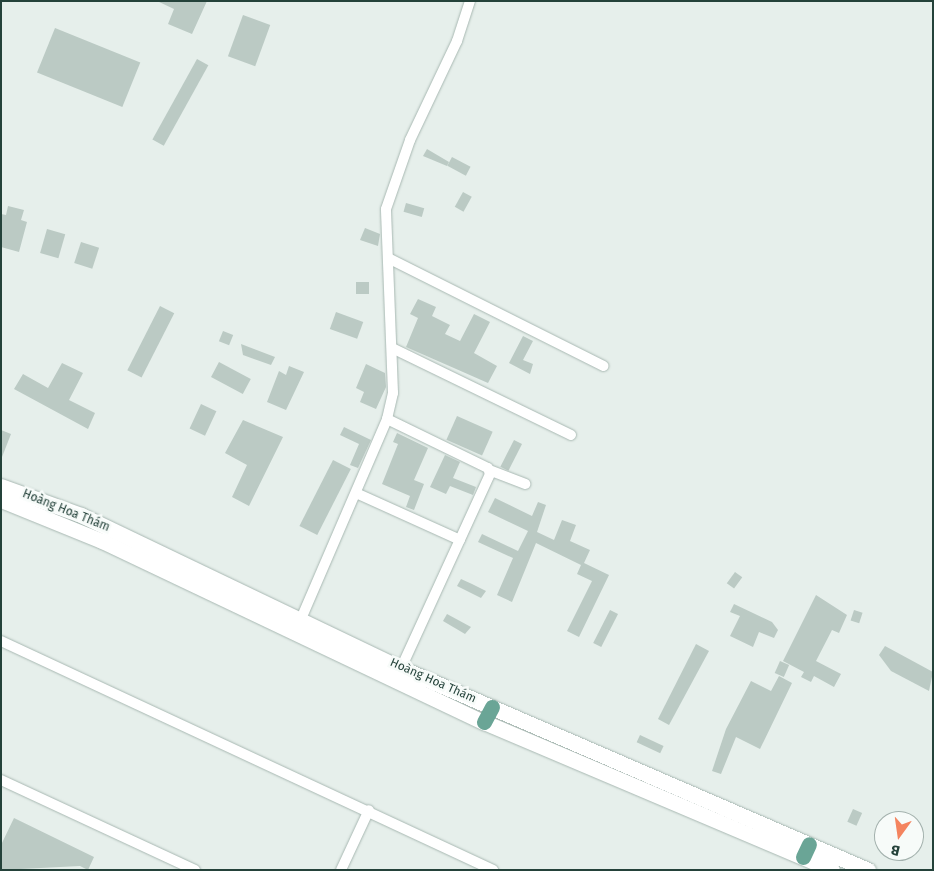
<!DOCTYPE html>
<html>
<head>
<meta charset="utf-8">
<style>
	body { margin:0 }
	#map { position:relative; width:934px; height:871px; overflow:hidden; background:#e6efeb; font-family:"Fira Sans",sans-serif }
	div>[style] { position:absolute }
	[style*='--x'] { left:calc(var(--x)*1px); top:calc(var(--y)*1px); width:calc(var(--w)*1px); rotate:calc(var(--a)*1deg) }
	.building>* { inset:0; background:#bbcac4; transform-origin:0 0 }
	.roads { filter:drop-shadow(0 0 1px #a8b8b2) drop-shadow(0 0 1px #a8b8b2) }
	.minor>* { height:10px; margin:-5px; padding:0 5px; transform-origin:5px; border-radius:5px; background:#fff }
	.secondary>* { height:15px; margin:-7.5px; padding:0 7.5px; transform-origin:7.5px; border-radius:7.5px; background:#fff }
	.primary>* { height:15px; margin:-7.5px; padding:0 7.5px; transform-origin:7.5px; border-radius:7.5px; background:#6aa596 }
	span { translate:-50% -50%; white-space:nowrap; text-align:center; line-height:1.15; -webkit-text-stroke:5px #f7fbf9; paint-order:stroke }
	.street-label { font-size:12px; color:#24423a }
	.frame { position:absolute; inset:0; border:2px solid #24423a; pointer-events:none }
	.north { position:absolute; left:874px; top:811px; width:50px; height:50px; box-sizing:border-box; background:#f7fbf9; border:1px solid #a3b1ad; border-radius:50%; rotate:194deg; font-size:14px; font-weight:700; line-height:20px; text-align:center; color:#24423a }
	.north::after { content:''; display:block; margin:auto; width:18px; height:22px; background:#f4845f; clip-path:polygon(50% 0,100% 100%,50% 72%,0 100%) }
</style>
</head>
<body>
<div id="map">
	<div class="building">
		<div style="clip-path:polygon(157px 1px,207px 1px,192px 34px,168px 24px,174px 9px)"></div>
		<div style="left:243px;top:15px;width:29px;height:44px;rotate:20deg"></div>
		<div style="left:55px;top:28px;width:92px;height:48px;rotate:22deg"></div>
		<div style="left:197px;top:59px;width:13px;height:92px;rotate:29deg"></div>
		<div style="clip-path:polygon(427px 149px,449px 162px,447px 166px,423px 156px)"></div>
		<div style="left:452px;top:157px;width:21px;height:10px;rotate:28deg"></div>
		<div style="left:463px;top:192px;width:10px;height:17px;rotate:29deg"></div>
		<div style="left:406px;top:203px;width:19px;height:9px;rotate:16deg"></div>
		<div style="clip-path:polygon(8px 206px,24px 210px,21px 220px,27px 222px,19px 252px,1px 247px,1px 214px,6px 215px)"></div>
		<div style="clip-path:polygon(365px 228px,380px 234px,378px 246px,360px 240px)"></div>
		<div style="left:47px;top:229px;width:19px;height:25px;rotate:16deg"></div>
		<div style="left:81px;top:242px;width:19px;height:22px;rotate:18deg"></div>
		<div style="left:356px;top:282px;width:13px;height:12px"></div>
		<div style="clip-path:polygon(418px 299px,436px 307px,432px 316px,450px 325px,445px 334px,460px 341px,474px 314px,490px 322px,474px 353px,497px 366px,488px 383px,406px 347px,418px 318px,410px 314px)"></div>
		<div style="left:160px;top:306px;width:16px;height:72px;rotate:27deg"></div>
		<div style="left:336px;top:312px;width:29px;height:18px;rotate:20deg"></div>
		<div style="left:223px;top:331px;width:11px;height:11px;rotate:22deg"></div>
		<div style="clip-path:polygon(523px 336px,533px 341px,523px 360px,533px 364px,530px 374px,509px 363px)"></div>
		<div style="clip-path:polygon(241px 344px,275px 357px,271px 365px,243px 355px)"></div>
		<div style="left:219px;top:362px;width:36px;height:17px;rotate:28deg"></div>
		<div style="clip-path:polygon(62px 363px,83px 373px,69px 400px,95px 413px,88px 429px,14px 389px,23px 374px,48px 388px)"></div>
		<div style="clip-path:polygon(366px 364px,385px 373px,386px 387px,376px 409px,360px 402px,364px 392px,356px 388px)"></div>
		<div style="clip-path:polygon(289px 366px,304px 372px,286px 410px,267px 402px,279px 371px,286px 375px)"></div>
		<div style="left:201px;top:404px;width:17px;height:27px;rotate:25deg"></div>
		<div style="left:457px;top:416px;width:39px;height:26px;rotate:24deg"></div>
		<div style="clip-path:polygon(243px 420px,283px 437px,249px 506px,232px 497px,247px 465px,225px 453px)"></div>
		<div style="clip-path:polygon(344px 427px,371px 440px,358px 468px,350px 465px,359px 444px,340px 435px)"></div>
		<div style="clip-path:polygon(1px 430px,11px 434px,2px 457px,1px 457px)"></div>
		<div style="clip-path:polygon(397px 433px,428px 448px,414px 480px,424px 484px,414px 510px,406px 507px,410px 496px,382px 484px,398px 444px,393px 442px)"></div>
		<div style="left:514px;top:440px;width:9px;height:30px;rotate:27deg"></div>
		<div style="clip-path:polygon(445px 455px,460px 462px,453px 478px,476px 487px,473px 495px,450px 486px,446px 494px,430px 487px)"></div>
		<div style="left:333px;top:460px;width:20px;height:74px;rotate:27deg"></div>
		<div style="clip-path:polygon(495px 498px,532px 516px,538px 502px,546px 505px,537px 532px,554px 540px,562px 520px,576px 525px,570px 541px,590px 550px,584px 563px,609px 575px,579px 637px,567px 631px,592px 581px,577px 574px,581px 565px,536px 543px,512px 602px,497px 595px,513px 558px,478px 542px,482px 534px,518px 551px,528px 531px,488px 512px)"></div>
		<div style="left:735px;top:572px;width:9px;height:14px;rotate:36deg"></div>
		<div style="clip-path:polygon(461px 579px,472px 584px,486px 591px,481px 598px,457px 586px)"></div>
		<div style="clip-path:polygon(816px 595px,847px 615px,839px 633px,832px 630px,816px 661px,841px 674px,834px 687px,814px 676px,811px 682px,801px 677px,804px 672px,783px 661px)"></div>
		<div style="clip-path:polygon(734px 604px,772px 622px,778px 630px,774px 638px,759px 632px,753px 647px,730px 636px,740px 616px,730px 612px)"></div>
		<div style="left:610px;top:610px;width:9px;height:37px;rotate:27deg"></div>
		<div style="left:854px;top:610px;width:9px;height:11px;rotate:18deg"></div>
		<div style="clip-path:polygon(447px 614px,471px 627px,465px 634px,443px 621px)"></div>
		<div style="clip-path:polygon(696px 644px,709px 651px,669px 725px,658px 719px)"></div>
		<div style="clip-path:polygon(885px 646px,933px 672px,929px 691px,891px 671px,879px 655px)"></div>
		<div style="left:780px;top:661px;width:10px;height:13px;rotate:24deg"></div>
		<div style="clip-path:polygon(779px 676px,792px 683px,760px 749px,736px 737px,721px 774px,712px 771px,726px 729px,751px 681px,771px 691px)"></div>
		<div style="left:640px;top:735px;width:26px;height:8px;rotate:25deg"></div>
		<div style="left:853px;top:809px;width:10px;height:14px;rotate:24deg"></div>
		<div style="clip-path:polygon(14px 818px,94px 857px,88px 870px,80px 866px,1px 870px,1px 845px)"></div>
	</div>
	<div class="roads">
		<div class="minor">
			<div style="--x:388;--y:258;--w:241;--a:26.6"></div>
			<div style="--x:392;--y:348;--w:199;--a:25.9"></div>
			<div style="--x:387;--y:419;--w:112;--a:25.9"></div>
			<div style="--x:488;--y:468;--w:6;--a:72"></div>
			<div style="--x:490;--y:474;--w:213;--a:114.6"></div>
			<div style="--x:489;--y:470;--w:39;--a:21"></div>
			<div style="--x:356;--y:493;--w:114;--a:24.3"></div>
			<div style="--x:301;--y:619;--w:218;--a:-66.7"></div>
			<div style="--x:387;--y:419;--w:27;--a:-77"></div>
			<div style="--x:393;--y:393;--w:184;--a:-92.2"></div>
			<div style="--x:386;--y:209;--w:73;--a:-70.8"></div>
			<div style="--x:410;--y:140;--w:110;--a:-64.6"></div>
			<div style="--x:457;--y:41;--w:42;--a:-72"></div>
			<div style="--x:1;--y:641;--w:543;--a:24.96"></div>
			<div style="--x:1;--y:780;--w:214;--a:24.9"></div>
			<div style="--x:341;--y:870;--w:66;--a:-65"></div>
		</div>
		<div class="secondary">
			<div style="--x:1;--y:486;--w:85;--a:19.9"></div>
			<div style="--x:81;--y:515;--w:355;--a:25.6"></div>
			<div style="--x:401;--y:668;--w:509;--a:23.39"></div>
			<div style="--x:1;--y:500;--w:109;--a:22.1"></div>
			<div style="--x:102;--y:541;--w:423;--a:25.4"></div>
			<div style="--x:484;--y:722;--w:378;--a:23"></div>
		</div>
		<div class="primary">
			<div style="--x:484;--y:722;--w:17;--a:-62"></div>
			<div style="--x:803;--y:857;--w:14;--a:-65"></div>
		</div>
	</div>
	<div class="street-label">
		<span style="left:66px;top:511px;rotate:22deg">Hoàng Hoa Thám</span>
		<span style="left:433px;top:681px;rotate:24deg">Hoàng Hoa Thám</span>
	</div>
	<div class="frame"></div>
	<div class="north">B</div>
</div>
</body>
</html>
